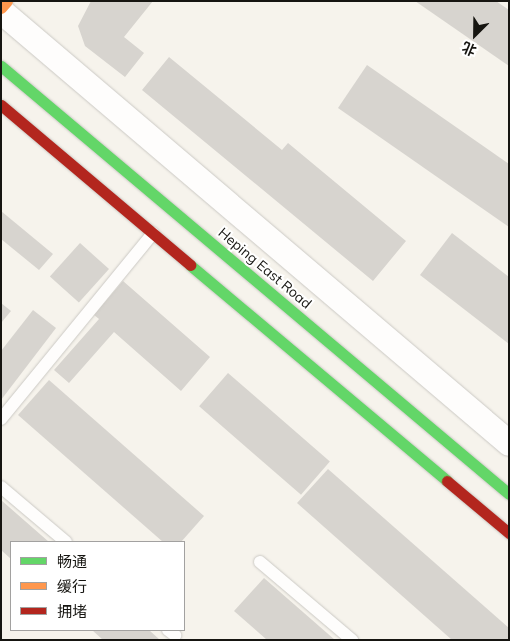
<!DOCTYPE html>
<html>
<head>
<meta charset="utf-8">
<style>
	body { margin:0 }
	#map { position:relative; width:510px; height:641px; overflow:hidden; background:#f6f3ec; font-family:Mulish,"Noto Sans SC",sans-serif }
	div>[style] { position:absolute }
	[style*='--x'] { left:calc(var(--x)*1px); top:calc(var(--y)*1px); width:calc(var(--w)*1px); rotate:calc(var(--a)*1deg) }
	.building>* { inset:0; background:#d7d4cf; transform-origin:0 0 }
	.roads { filter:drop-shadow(0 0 1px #cbc9c4) drop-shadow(0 0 1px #cbc9c4) }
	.lane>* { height:12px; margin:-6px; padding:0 6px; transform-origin:6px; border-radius:6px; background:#fefdfc }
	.street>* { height:25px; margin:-12.5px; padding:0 12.5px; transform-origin:12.5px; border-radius:12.5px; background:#fefdfc }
	.fast>* { height:11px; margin:-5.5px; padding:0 5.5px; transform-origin:5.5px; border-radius:5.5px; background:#63d668 }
	.slow>* { height:11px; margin:-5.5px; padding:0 5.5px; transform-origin:5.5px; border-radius:5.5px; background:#ff974d }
	.jam>* { height:11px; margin:-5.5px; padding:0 5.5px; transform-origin:5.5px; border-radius:5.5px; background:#b3261e }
	span { translate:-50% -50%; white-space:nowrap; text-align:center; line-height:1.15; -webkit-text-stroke:4px #fff; paint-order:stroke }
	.street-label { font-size:14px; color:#161511 }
	.frame { position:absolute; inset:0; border:2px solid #161511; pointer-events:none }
	.legend { position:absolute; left:10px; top:541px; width:175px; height:90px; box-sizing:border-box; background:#fff; border:1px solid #a2a1a0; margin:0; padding:6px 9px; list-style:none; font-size:15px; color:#161511 }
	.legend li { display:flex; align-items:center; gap:10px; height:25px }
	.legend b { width:25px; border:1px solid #a2a1a0 }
	.north { position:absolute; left:450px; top:10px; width:50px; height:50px; -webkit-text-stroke:4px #fff; paint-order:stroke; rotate:203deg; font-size:14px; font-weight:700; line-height:20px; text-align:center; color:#161511 }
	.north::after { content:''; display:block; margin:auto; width:18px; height:22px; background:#161511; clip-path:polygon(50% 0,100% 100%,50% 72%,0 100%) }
</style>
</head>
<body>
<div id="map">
	<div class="building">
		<div style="clip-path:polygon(91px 1px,153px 1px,124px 37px,144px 53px,125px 77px,85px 46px,78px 26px)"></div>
		<div style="clip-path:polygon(415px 1px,496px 1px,509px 10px,509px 66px)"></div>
		<div style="clip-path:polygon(169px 57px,282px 150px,288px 143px,406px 241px,373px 281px,142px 90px)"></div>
		<div style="clip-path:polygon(367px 65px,509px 164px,509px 227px,338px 108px)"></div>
		<div style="clip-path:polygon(1px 211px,53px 254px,39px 270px,1px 239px)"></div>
		<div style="clip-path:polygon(452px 233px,509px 277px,509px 344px,420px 275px)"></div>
		<div style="left:80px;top:243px;width:39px;height:45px;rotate:42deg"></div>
		<div style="clip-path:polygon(123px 281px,210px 357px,181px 391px,114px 332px,69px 383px,54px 370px,99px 319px,94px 315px)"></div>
		<div style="clip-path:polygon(1px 303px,11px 311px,1px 323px)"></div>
		<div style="clip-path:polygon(33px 310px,56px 328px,1px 400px,1px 351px)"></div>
		<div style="left:228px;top:373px;width:135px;height:44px;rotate:41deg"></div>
		<div style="clip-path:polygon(49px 380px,204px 516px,181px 542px,163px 542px,18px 415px)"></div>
		<div style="clip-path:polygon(328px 469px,509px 628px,509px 640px,452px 640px,297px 503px)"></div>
		<div style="clip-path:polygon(1px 500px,49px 542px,11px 542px,11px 559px,1px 550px)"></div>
		<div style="clip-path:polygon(264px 578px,335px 640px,267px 640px,234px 611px)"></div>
		<div style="clip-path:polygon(92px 630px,149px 630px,160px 640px,103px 640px)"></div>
	</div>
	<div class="roads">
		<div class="lane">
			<div style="--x:1;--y:419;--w:240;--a:-50.7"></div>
			<div style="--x:1;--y:487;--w:85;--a:40.2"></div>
			<div style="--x:260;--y:562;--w:121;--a:40.3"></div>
			<div style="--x:168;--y:630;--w:9;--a:36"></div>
		</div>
		<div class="street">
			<div style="--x:1;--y:11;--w:667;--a:40.38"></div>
		</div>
		<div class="fast">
			<div style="--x:1;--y:66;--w:664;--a:40.11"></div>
			<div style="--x:190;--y:265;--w:336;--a:40"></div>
		</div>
		<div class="slow">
			<div style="--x:1;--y:8;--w:9;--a:-49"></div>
		</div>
		<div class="jam">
			<div style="--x:1;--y:105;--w:248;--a:40.2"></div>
			<div style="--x:447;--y:481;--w:81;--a:40"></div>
		</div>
	</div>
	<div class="street-label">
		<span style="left:265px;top:268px;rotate:40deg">Heping East Road</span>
	</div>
	<div class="frame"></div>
	<ul class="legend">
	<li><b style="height:6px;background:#63d668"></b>畅通</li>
	<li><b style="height:6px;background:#ff974d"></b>缓行</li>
	<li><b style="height:6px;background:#b3261e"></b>拥堵</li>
	</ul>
	<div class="north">北</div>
</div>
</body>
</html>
